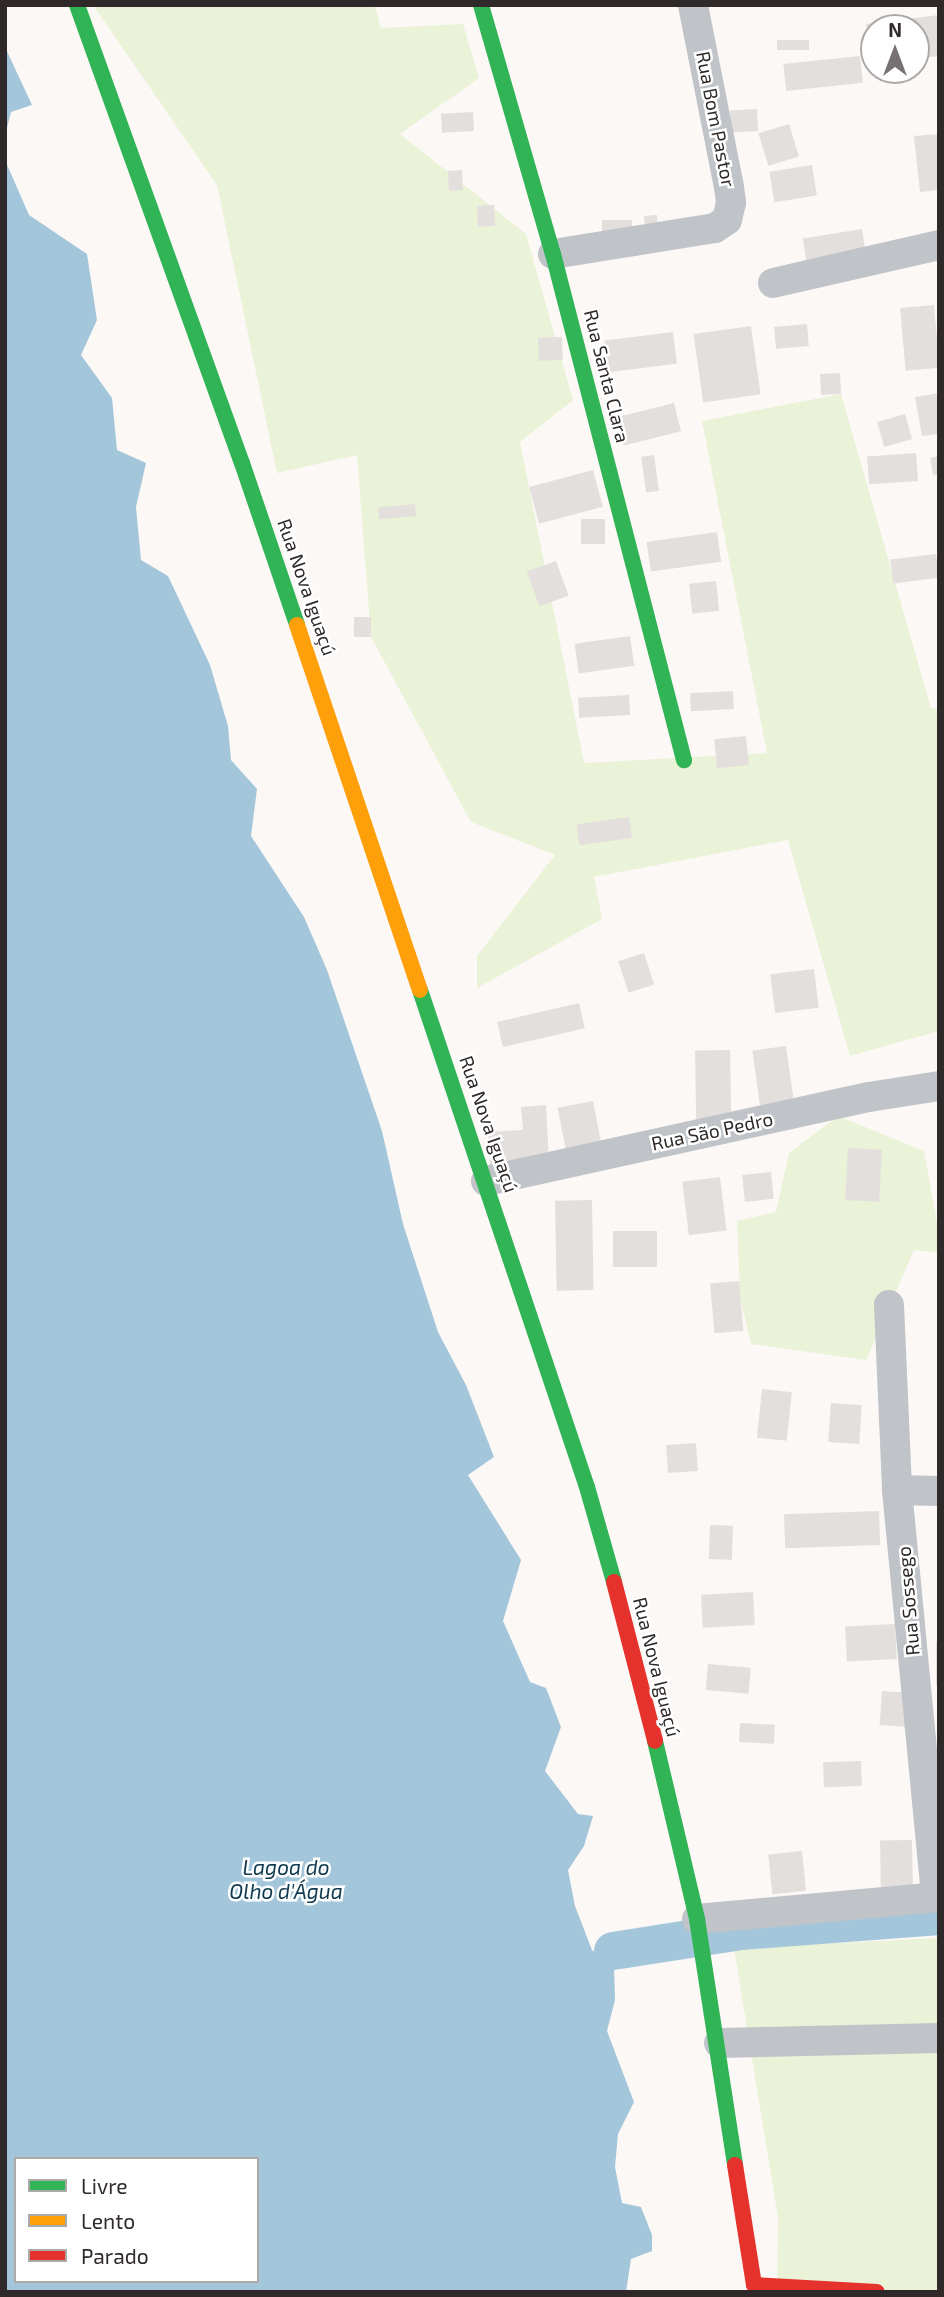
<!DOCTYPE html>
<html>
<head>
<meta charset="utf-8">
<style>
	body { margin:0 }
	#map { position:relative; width:944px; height:2297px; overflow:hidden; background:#fcf8f6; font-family:"Exo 2",sans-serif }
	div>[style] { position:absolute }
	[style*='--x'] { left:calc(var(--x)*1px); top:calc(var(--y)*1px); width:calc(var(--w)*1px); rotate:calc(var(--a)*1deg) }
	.green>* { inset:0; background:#eaf2d8 }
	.water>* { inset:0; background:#a4c6da }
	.canal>* { height:38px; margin:-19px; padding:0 19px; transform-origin:19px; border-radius:19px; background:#a4c6da }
	.building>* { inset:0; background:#e3dfdd; transform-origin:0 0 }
	.street>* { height:30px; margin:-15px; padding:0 15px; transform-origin:15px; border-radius:15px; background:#c0c3c8 }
	.fast>* { height:16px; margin:-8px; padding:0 8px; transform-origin:8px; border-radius:8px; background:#30b455 }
	.slow>* { height:16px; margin:-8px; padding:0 8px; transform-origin:8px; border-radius:8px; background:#ff9f0a }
	.jam>* { height:16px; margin:-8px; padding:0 8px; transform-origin:8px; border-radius:8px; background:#e5322d }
	span { translate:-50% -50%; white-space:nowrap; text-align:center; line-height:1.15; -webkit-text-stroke:5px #fff; paint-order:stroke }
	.street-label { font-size:19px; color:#2f2a29 }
	.water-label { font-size:21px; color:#103a4f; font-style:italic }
	.frame { position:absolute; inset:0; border:7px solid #2f2a29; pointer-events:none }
	.legend { position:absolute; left:14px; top:2157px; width:245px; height:126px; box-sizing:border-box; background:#fff; border:2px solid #acaaa9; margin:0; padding:9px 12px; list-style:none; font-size:21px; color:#2f2a29 }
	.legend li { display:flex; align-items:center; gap:14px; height:35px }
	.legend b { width:35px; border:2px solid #acaaa9 }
	.north { position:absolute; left:860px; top:14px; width:70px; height:70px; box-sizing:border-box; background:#fff; border:2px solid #acaaa9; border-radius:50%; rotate:0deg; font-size:19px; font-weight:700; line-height:28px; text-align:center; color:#2f2a29 }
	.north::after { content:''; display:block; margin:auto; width:24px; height:32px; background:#777271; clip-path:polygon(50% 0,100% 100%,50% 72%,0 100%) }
</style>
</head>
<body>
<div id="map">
	<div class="green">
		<div style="clip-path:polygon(93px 5px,375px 5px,381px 28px,463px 24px,479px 78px,400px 134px,526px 234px,573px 400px,520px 442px,584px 763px,767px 753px,702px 421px,841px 394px,931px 708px,939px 709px,939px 1031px,850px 1056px,788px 840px,594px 877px,602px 919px,477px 988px,477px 956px,555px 855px,471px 822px,371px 637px,357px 455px,277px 473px,217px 185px)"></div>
		<div style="clip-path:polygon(838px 1116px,924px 1151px,939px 1233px,939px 1253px,914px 1250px,866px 1360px,751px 1344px,740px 1297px,737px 1221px,776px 1212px,789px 1153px)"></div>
		<div style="clip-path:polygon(939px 1938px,939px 2292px,777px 2292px,778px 2218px,734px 1948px)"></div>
	</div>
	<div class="water">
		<div style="clip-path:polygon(5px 47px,32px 105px,11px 112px,5px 136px)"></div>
		<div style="clip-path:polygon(evenodd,5px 160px,29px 215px,87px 254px,97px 320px,81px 355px,112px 398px,117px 450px,146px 463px,136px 507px,141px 560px,168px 576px,210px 665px,228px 726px,231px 760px,257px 789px,251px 836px,304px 917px,327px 970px,382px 1131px,403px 1224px,438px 1332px,466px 1385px,494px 1457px,468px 1475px,521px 1560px,503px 1621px,530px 1682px,546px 1688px,561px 1727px,545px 1771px,578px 1814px,593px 1816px,584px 1846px,568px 1870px,575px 1906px,592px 1950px,614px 1966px,615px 2000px,607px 2031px,634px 2102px,618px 2134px,615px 2167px,622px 2203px,641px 2207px,652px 2235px,652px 2251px,631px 2259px,626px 2292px,5px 2292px,5px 160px,16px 2159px,257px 2159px,257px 2281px,16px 2281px,16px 2159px)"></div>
	</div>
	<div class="canal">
		<div style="--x:613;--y:1951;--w:130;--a:-8.9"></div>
		<div style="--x:741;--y:1931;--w:199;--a:-4.3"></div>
	</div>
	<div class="building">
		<div style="clip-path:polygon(939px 15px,939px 56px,916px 59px,916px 28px,874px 28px,874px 64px,871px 64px,866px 24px)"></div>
		<div style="left:809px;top:40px;width:10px;height:32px;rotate:90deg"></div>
		<div style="left:860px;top:56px;width:27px;height:77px;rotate:84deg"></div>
		<div style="left:757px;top:109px;width:22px;height:27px;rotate:87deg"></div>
		<div style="left:473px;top:112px;width:19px;height:32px;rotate:87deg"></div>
		<div style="left:789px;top:124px;width:34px;height:32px;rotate:73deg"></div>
		<div style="clip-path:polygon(939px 134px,939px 190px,920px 192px,914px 136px)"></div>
		<div style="left:812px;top:165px;width:31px;height:43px;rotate:81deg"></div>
		<div style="left:462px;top:170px;width:20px;height:14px;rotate:87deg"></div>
		<div style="left:494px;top:205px;width:21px;height:17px;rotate:87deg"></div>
		<div style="left:657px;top:215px;width:14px;height:13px;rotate:86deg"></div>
		<div style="left:632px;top:220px;width:15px;height:30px;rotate:90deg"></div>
		<div style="left:862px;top:229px;width:26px;height:60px;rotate:81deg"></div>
		<div style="left:934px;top:305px;width:63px;height:34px;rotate:85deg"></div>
		<div style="left:807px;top:324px;width:22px;height:33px;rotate:85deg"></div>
		<div style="left:751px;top:326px;width:69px;height:58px;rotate:82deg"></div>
		<div style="left:673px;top:332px;width:32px;height:69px;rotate:83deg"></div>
		<div style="left:562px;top:337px;width:23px;height:24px;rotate:88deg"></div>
		<div style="left:840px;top:373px;width:21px;height:20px;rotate:87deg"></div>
		<div style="clip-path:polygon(939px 393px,939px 434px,922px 436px,915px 397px)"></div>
		<div style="left:674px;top:403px;width:29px;height:59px;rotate:76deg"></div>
		<div style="left:905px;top:414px;width:26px;height:29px;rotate:74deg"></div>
		<div style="left:916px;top:453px;width:28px;height:49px;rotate:86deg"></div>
		<div style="left:654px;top:455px;width:36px;height:13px;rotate:82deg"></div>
		<div style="clip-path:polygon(939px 456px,939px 474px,933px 475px,930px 458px)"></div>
		<div style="left:593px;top:470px;width:38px;height:66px;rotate:75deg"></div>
		<div style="left:415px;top:504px;width:12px;height:37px;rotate:85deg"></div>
		<div style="left:581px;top:519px;width:24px;height:25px"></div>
		<div style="left:717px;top:532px;width:30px;height:71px;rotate:82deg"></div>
		<div style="left:936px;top:554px;width:24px;height:46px;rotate:83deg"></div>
		<div style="left:556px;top:561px;width:37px;height:31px;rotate:70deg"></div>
		<div style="left:716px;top:581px;width:30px;height:27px;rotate:84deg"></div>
		<div style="left:354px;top:617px;width:17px;height:20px"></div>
		<div style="left:630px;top:636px;width:30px;height:56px;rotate:82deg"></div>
		<div style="left:733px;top:691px;width:18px;height:43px;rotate:87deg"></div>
		<div style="left:629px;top:695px;width:20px;height:51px;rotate:87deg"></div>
		<div style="left:746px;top:736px;width:29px;height:32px;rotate:84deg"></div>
		<div style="left:629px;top:817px;width:21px;height:53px;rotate:82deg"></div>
		<div style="left:644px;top:953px;width:33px;height:27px;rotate:72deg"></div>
		<div style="left:814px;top:969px;width:39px;height:44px;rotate:83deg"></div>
		<div style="left:579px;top:1003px;width:26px;height:84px;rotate:77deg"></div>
		<div style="left:786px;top:1046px;width:59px;height:34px;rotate:82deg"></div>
		<div style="left:730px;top:1050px;width:70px;height:35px;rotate:89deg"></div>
		<div style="left:593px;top:1101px;width:51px;height:36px;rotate:79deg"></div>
		<div style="clip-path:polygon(546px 1105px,549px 1162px,490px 1166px,488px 1132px,523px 1130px,521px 1107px)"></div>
		<div style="left:848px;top:1148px;width:34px;height:52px;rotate:3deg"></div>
		<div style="left:771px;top:1172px;width:27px;height:29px;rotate:84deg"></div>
		<div style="left:720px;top:1177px;width:54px;height:38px;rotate:83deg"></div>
		<div style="left:592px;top:1200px;width:90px;height:37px;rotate:89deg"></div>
		<div style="left:613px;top:1231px;width:44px;height:36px"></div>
		<div style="left:739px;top:1281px;width:50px;height:29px;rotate:85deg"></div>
		<div style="left:762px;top:1389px;width:30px;height:49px;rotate:6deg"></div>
		<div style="left:831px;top:1403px;width:31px;height:39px;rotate:4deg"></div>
		<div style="left:696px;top:1443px;width:28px;height:30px;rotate:86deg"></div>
		<div style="left:879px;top:1511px;width:34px;height:95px;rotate:88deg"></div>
		<div style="left:710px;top:1525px;width:23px;height:34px;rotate:2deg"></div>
		<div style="left:753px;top:1592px;width:33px;height:52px;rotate:87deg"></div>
		<div style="left:895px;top:1624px;width:35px;height:50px;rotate:87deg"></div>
		<div style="left:936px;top:1641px;width:3px;height:44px"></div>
		<div style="left:708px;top:1664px;width:43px;height:26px;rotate:5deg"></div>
		<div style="left:882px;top:1691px;width:29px;height:34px;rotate:4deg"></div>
		<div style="left:740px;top:1723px;width:35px;height:19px;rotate:3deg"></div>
		<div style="left:861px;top:1761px;width:25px;height:38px;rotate:88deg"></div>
		<div style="left:912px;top:1840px;width:54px;height:32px;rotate:89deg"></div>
		<div style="left:802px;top:1851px;width:40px;height:34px;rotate:84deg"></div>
	</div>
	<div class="street">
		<div style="--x:553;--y:254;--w:164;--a:-9.1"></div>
		<div style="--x:715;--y:228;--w:14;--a:-34"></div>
		<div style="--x:727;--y:220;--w:18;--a:-77"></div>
		<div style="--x:731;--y:202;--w:15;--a:-98"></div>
		<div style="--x:729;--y:187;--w:186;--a:-101.2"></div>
		<div style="--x:773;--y:283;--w:170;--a:-12.9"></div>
		<div style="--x:486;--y:1181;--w:392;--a:-12.4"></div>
		<div style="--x:869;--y:1097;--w:71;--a:-8.9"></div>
		<div style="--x:889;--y:1305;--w:185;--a:87.5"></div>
		<div style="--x:897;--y:1490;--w:409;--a:84.5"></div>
		<div style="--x:897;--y:1490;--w:42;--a:1.4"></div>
		<div style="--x:697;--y:1919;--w:243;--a:-5.2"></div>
		<div style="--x:719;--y:2043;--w:220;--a:-1.3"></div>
	</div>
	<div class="fast">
		<div style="--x:77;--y:5;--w:487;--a:70.2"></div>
		<div style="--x:242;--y:463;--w:171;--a:71.2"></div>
		<div style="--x:481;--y:5;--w:259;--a:73.9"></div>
		<div style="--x:553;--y:254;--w:523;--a:75.49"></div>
		<div style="--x:420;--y:990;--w:524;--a:71.43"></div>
		<div style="--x:587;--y:1487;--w:99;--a:74.1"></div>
		<div style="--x:655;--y:1741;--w:183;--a:76.7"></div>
		<div style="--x:697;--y:1919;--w:249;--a:81.2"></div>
	</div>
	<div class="slow">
		<div style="--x:297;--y:625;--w:385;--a:71.4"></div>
	</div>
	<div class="jam">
		<div style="--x:614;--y:1582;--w:164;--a:75.5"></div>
		<div style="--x:735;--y:2165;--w:121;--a:81"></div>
		<div style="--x:754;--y:2285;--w:123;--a:3.3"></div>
	</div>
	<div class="street-label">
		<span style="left:716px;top:119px;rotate:79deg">Rua Bom Pastor</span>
		<span style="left:607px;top:376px;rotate:76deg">Rua Santa Clara</span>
		<span style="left:307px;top:587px;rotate:71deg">Rua Nova Iguaçú</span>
		<span style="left:489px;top:1124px;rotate:71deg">Rua Nova Iguaçú</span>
		<span style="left:712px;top:1131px;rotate:-12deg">Rua São Pedro</span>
		<span style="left:908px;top:1601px;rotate:-95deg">Rua Sossego</span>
		<span style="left:657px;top:1667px;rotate:76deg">Rua Nova Iguaçú</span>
	</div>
	<div class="water-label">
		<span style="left:286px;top:1879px">Lagoa do<br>Olho d'Água</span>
	</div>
	<div class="frame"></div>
	<ul class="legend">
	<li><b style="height:9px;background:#30b455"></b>Livre</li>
	<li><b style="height:9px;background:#ff9f0a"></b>Lento</li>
	<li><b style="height:9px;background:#e5322d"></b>Parado</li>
	</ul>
	<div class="north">N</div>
</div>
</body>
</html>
